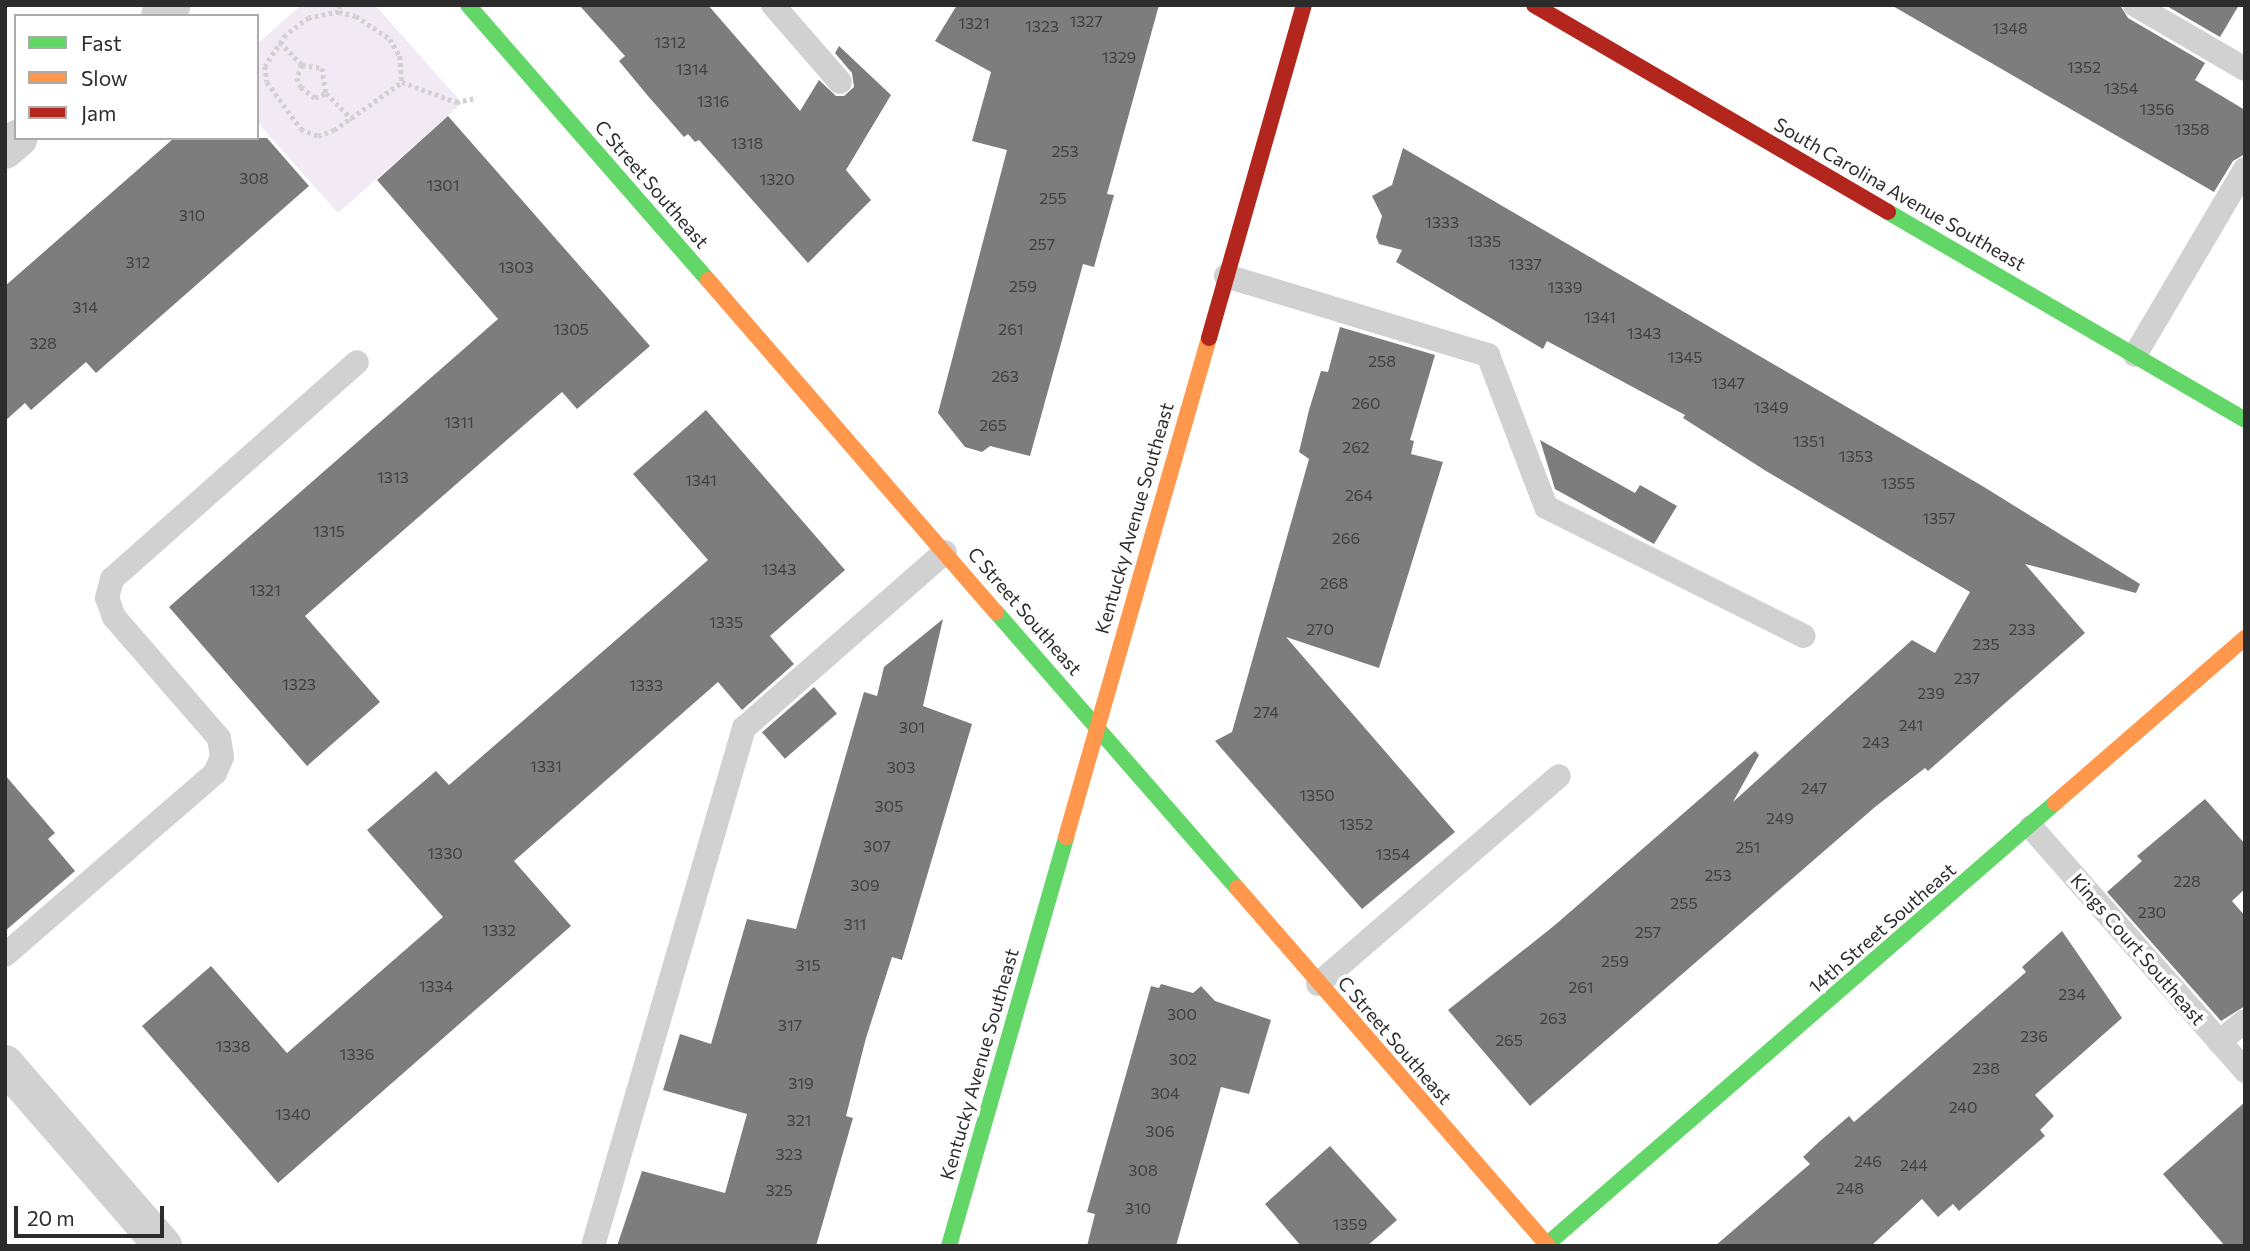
<!DOCTYPE html>
<html>
<head>
<meta charset="utf-8">
<style>
	body { margin:0 }
	#map { position:relative; width:2250px; height:1251px; overflow:hidden; background:#fff; font-family:Commissioner,sans-serif }
	div>[style] { position:absolute }
	[style*='--x'] { left:calc(var(--x)*1px); top:calc(var(--y)*1px); width:calc(var(--w)*1px); rotate:calc(var(--a)*1deg) }
	.green>* { inset:0; background:#f1eaf4 }
	.building>* { inset:0; background:#7d7d7d; transform-origin:0 0 }
	.path>* { height:4.5px; margin-top:-2.25px; transform-origin:0; background:repeating-linear-gradient(90deg,#d1d1d1 0 3.5px,transparent 0 7px) }
	.lane>* { height:24px; margin:-12px; padding:0 12px; transform-origin:12px; border-radius:12px; background:#d1d1d1 }
	.street>* { height:38px; margin:-19px; padding:0 19px; transform-origin:19px; border-radius:19px; background:#d1d1d1 }
	.fast>* { height:16px; margin:-8px; padding:0 8px; transform-origin:8px; border-radius:8px; background:#63d668 }
	.slow>* { height:16px; margin:-8px; padding:0 8px; transform-origin:8px; border-radius:8px; background:#ff974d }
	.jam>* { height:16px; margin:-8px; padding:0 8px; transform-origin:8px; border-radius:8px; background:#b3261e }
	span { translate:-50% -50%; white-space:nowrap; text-align:center; line-height:1.15; -webkit-text-stroke:7px #fff; paint-order:stroke }
	.number-label { font-size:16px; color:#404040 }
	.number-label span { -webkit-text-stroke-width:0 }
	.street-label { font-size:19px; color:#2c2c2c }
	.frame { position:absolute; inset:0; border:7px solid #2c2c2c; pointer-events:none }
	.legend { position:absolute; left:14px; top:14px; width:245px; height:126px; box-sizing:border-box; background:#fff; border:2px solid #ababab; margin:0; padding:9px 12px; list-style:none; font-size:21px; color:#2c2c2c }
	.legend li { display:flex; align-items:center; gap:14px; height:35px }
	.legend b { width:35px; border:2px solid #ababab }
	.scale { position:absolute; left:14px; top:1206px; width:150px; height:32px; box-sizing:border-box; border:4px solid #2c2c2c; border-top:0; padding-left:9px; font-size:21px; line-height:24px; white-space:nowrap; color:#2c2c2c; -webkit-text-stroke:5px #fff; paint-order:stroke }
</style>
</head>
<body>
<div id="map">
	<div class="green">
		<div style="clip-path:polygon(301px 5px,375px 5px,462px 103px,338px 213px,257px 122px,257px 44px)"></div>
	</div>
	<div class="building">
		<div style="clip-path:polygon(579px 5px,708px 5px,800px 111px,819px 80px,836px 96px,844px 96px,854px 87px,852px 73px,835px 53px,839px 46px,891px 95px,846px 170px,871px 200px,808px 263px,699px 140px,695px 142px,688px 134px,684px 137px,648px 96px,619px 61px,625px 56px)"></div>
		<div style="clip-path:polygon(957px 5px,1159px 5px,1107px 194px,1114px 195px,1094px 267px,1083px 264px,1030px 456px,990px 446px,982px 452px,965px 447px,938px 413px,1007px 150px,972px 141px,991px 72px,935px 41px)"></div>
		<div style="clip-path:polygon(1891px 5px,2120px 5px,2128px 18px,2205px 63px,2195px 80px,2245px 110px,2245px 154px,2233px 161px,2214px 192px)"></div>
		<div style="clip-path:polygon(2165px 5px,2239px 5px,2220px 37px)"></div>
		<div style="clip-path:polygon(448px 116px,650px 346px,577px 409px,562px 392px,305px 616px,380px 702px,307px 766px,169px 607px,498px 319px,377px 180px)"></div>
		<div style="clip-path:polygon(174px 138px,267px 138px,309px 186px,96px 373px,86px 362px,31px 410px,25px 403px,5px 421px,5px 286px)"></div>
		<div style="clip-path:polygon(1403px 148px,1984px 487px,2140px 584px,2136px 593px,2025px 564px,2085px 633px,1928px 771px,1925px 768px,1875px 807px,1530px 1106px,1448px 1010px,1555px 925px,1755px 751px,1759px 755px,1733px 802px,1912px 640px,1935px 653px,1970px 592px,1766px 471px,1683px 418px,1685px 415px,1547px 341px,1543px 349px,1396px 262px,1402px 250px,1379px 244px,1376px 237px,1382px 216px,1372px 196px,1392px 185px)"></div>
		<div style="clip-path:polygon(1340px 327px,1435px 355px,1410px 440px,1414px 441px,1411px 454px,1443px 462px,1379px 668px,1286px 637px,1455px 832px,1362px 909px,1215px 741px,1232px 732px,1309px 459px,1299px 452px,1309px 410px,1321px 371px,1328px 372px)"></div>
		<div style="clip-path:polygon(706px 410px,845px 570px,770px 636px,794px 664px,742px 710px,718px 682px,514px 861px,571px 926px,278px 1183px,142px 1026px,211px 966px,287px 1053px,443px 917px,367px 830px,436px 771px,449px 785px,708px 560px,633px 474px)"></div>
		<div style="clip-path:polygon(1540px 440px,1635px 493px,1640px 485px,1677px 506px,1654px 544px,1555px 489px)"></div>
		<div style="clip-path:polygon(943px 619px,923px 706px,972px 724px,902px 960px,892px 957px,866px 1038px,846px 1116px,853px 1118px,816px 1246px,617px 1246px,642px 1171px,725px 1193px,747px 1114px,663px 1090px,680px 1034px,711px 1044px,747px 919px,796px 929px,864px 692px,877px 696px,884px 667px)"></div>
		<div style="left:814px;top:687px;width:35px;height:69px;rotate:49deg"></div>
		<div style="clip-path:polygon(5px 775px,55px 833px,48px 839px,75px 871px,5px 931px)"></div>
		<div style="clip-path:polygon(2205px 799px,2245px 844px,2245px 889px,2232px 901px,2245px 916px,2245px 1006px,2221px 1021px,2107px 892px,2142px 861px,2137px 856px)"></div>
		<div style="clip-path:polygon(2062px 931px,2122px 1018px,2035px 1095px,2054px 1116px,2040px 1130px,2045px 1136px,1959px 1211px,1953px 1204px,1938px 1217px,1922px 1199px,1871px 1246px,1715px 1246px,1810px 1164px,1803px 1157px,1819px 1142px,1849px 1116px,1854px 1122px,1913px 1071px,2026px 972px,2022px 967px)"></div>
		<div style="clip-path:polygon(1161px 984px,1193px 993px,1201px 986px,1215px 1001px,1271px 1020px,1249px 1094px,1221px 1087px,1176px 1246px,1087px 1246px,1095px 1214px,1087px 1212px,1151px 986px,1159px 988px)"></div>
		<div style="clip-path:polygon(2245px 1102px,2245px 1246px,2225px 1246px,2163px 1174px)"></div>
		<div style="clip-path:polygon(1330px 1146px,1397px 1220px,1367px 1246px,1301px 1246px,1265px 1204px)"></div>
	</div>
	<div class="path">
		<div style="--x:340;--y:5;--w:7;--a:98"></div>
		<div style="--x:339;--y:12;--w:17;--a:13"></div>
		<div style="--x:356;--y:16;--w:41;--a:34.1"></div>
		<div style="--x:390;--y:39;--w:20;--a:60"></div>
		<div style="--x:400;--y:56;--w:26;--a:86"></div>
		<div style="--x:402;--y:82;--w:58;--a:20.3"></div>
		<div style="--x:456;--y:102;--w:21;--a:-11"></div>
		<div style="--x:339;--y:12;--w:31;--a:169"></div>
		<div style="--x:309;--y:18;--w:29;--a:144"></div>
		<div style="--x:286;--y:35;--w:37;--a:124"></div>
		<div style="--x:265;--y:66;--w:16;--a:83"></div>
		<div style="--x:267;--y:82;--w:58;--a:54.1"></div>
		<div style="--x:301;--y:129;--w:18;--a:22"></div>
		<div style="--x:318;--y:136;--w:17;--a:-21"></div>
		<div style="--x:334;--y:130;--w:83;--a:-35.2"></div>
		<div style="--x:280;--y:42;--w:32;--a:46"></div>
		<div style="--x:302;--y:65;--w:20;--a:9"></div>
		<div style="--x:322;--y:68;--w:25;--a:81"></div>
		<div style="--x:326;--y:93;--w:38;--a:45"></div>
		<div style="--x:302;--y:65;--w:14;--a:111"></div>
		<div style="--x:297;--y:78;--w:10;--a:66"></div>
		<div style="--x:301;--y:87;--w:18;--a:38"></div>
		<div style="--x:315;--y:98;--w:12;--a:-24"></div>
	</div>
	<div class="lane">
		<div style="--x:773;--y:5;--w:102;--a:49"></div>
		<div style="--x:2135;--y:5;--w:127;--a:30.2"></div>
		<div style="--x:1226;--y:276;--w:274;--a:16.8"></div>
		<div style="--x:1488;--y:355;--w:163;--a:69.1"></div>
		<div style="--x:1546;--y:507;--w:288;--a:26.6"></div>
		<div style="--x:2135;--y:355;--w:216;--a:-59.4"></div>
		<div style="--x:2031;--y:827;--w:325;--a:48.7"></div>
		<div style="--x:5;--y:955;--w:278;--a:-40.9"></div>
		<div style="--x:215;--y:773;--w:17;--a:-66"></div>
		<div style="--x:222;--y:757;--w:19;--a:-99"></div>
		<div style="--x:219;--y:738;--w:160;--a:-131"></div>
		<div style="--x:114;--y:617;--w:20;--a:-110"></div>
		<div style="--x:107;--y:598;--w:20;--a:-75"></div>
		<div style="--x:112;--y:579;--w:327;--a:-41.5"></div>
		<div style="--x:1318;--y:984;--w:318;--a:-40.8"></div>
		<div style="--x:2219;--y:1042;--w:33;--a:-39"></div>
		<div style="--x:593;--y:1246;--w:540;--a:-73.75"></div>
		<div style="--x:744;--y:728;--w:267;--a:-41.2"></div>
	</div>
	<div class="street">
		<div style="--x:160;--y:16;--w:16;--a:-43"></div>
		<div style="--x:5;--y:150;--w:18;--a:-41"></div>
		<div style="--x:5;--y:1064;--w:241;--a:49"></div>
	</div>
	<div class="fast">
		<div style="--x:468;--y:5;--w:365;--a:48.9"></div>
		<div style="--x:1888;--y:212;--w:413;--a:30.2"></div>
		<div style="--x:996;--y:612;--w:366;--a:48.9"></div>
		<div style="--x:949;--y:1246;--w:425;--a:-74"></div>
		<div style="--x:1545;--y:1246;--w:676;--a:-40.98"></div>
	</div>
	<div class="slow">
		<div style="--x:708;--y:280;--w:440;--a:49.1"></div>
		<div style="--x:2055;--y:803;--w:252;--a:-41"></div>
		<div style="--x:1066;--y:837;--w:519;--a:-74.01"></div>
		<div style="--x:1237;--y:888;--w:474;--a:49"></div>
	</div>
	<div class="jam">
		<div style="--x:1534;--y:5;--w:410;--a:30.3"></div>
		<div style="--x:1209;--y:338;--w:346;--a:-74.1"></div>
	</div>
	<div class="number-label">
		<span style="left:1086px;top:21px">1327</span>
		<span style="left:974px;top:23px">1321</span>
		<span style="left:1042px;top:26px">1323</span>
		<span style="left:2010px;top:28px">1348</span>
		<span style="left:670px;top:42px">1312</span>
		<span style="left:1119px;top:57px">1329</span>
		<span style="left:2084px;top:67px">1352</span>
		<span style="left:692px;top:69px">1314</span>
		<span style="left:2121px;top:88px">1354</span>
		<span style="left:713px;top:101px">1316</span>
		<span style="left:2157px;top:109px">1356</span>
		<span style="left:2192px;top:129px">1358</span>
		<span style="left:747px;top:143px">1318</span>
		<span style="left:1065px;top:151px">253</span>
		<span style="left:254px;top:178px">308</span>
		<span style="left:777px;top:179px">1320</span>
		<span style="left:443px;top:185px">1301</span>
		<span style="left:1053px;top:198px">255</span>
		<span style="left:192px;top:215px">310</span>
		<span style="left:1442px;top:222px">1333</span>
		<span style="left:1484px;top:241px">1335</span>
		<span style="left:1042px;top:244px">257</span>
		<span style="left:138px;top:262px">312</span>
		<span style="left:1525px;top:264px">1337</span>
		<span style="left:516px;top:267px">1303</span>
		<span style="left:1023px;top:286px">259</span>
		<span style="left:1565px;top:287px">1339</span>
		<span style="left:85px;top:307px">314</span>
		<span style="left:1600px;top:317px">1341</span>
		<span style="left:571px;top:329px">1305</span>
		<span style="left:1011px;top:329px">261</span>
		<span style="left:1644px;top:333px">1343</span>
		<span style="left:43px;top:343px">328</span>
		<span style="left:1685px;top:357px">1345</span>
		<span style="left:1382px;top:361px">258</span>
		<span style="left:1005px;top:376px">263</span>
		<span style="left:1728px;top:383px">1347</span>
		<span style="left:1366px;top:403px">260</span>
		<span style="left:1771px;top:407px">1349</span>
		<span style="left:459px;top:422px">1311</span>
		<span style="left:993px;top:425px">265</span>
		<span style="left:1809px;top:441px">1351</span>
		<span style="left:1356px;top:447px">262</span>
		<span style="left:1856px;top:456px">1353</span>
		<span style="left:393px;top:477px">1313</span>
		<span style="left:701px;top:480px">1341</span>
		<span style="left:1898px;top:483px">1355</span>
		<span style="left:1359px;top:495px">264</span>
		<span style="left:1939px;top:518px">1357</span>
		<span style="left:329px;top:531px">1315</span>
		<span style="left:1346px;top:538px">266</span>
		<span style="left:779px;top:569px">1343</span>
		<span style="left:1334px;top:583px">268</span>
		<span style="left:265px;top:590px">1321</span>
		<span style="left:726px;top:622px">1335</span>
		<span style="left:1320px;top:629px">270</span>
		<span style="left:2022px;top:629px">233</span>
		<span style="left:1986px;top:644px">235</span>
		<span style="left:1967px;top:678px">237</span>
		<span style="left:299px;top:684px">1323</span>
		<span style="left:646px;top:685px">1333</span>
		<span style="left:1931px;top:693px">239</span>
		<span style="left:1266px;top:712px">274</span>
		<span style="left:1911px;top:725px">241</span>
		<span style="left:912px;top:727px">301</span>
		<span style="left:1876px;top:742px">243</span>
		<span style="left:546px;top:766px">1331</span>
		<span style="left:901px;top:767px">303</span>
		<span style="left:1814px;top:788px">247</span>
		<span style="left:1317px;top:795px">1350</span>
		<span style="left:889px;top:806px">305</span>
		<span style="left:1780px;top:818px">249</span>
		<span style="left:1356px;top:824px">1352</span>
		<span style="left:877px;top:846px">307</span>
		<span style="left:1748px;top:847px">251</span>
		<span style="left:445px;top:853px">1330</span>
		<span style="left:1393px;top:854px">1354</span>
		<span style="left:1718px;top:875px">253</span>
		<span style="left:2187px;top:881px">228</span>
		<span style="left:865px;top:885px">309</span>
		<span style="left:1684px;top:903px">255</span>
		<span style="left:2152px;top:912px">230</span>
		<span style="left:855px;top:924px">311</span>
		<span style="left:499px;top:930px">1332</span>
		<span style="left:1648px;top:932px">257</span>
		<span style="left:1615px;top:961px">259</span>
		<span style="left:808px;top:965px">315</span>
		<span style="left:436px;top:986px">1334</span>
		<span style="left:1581px;top:987px">261</span>
		<span style="left:2072px;top:994px">234</span>
		<span style="left:1182px;top:1014px">300</span>
		<span style="left:1553px;top:1018px">263</span>
		<span style="left:790px;top:1025px">317</span>
		<span style="left:2034px;top:1036px">236</span>
		<span style="left:1509px;top:1040px">265</span>
		<span style="left:233px;top:1046px">1338</span>
		<span style="left:357px;top:1054px">1336</span>
		<span style="left:1183px;top:1059px">302</span>
		<span style="left:1986px;top:1068px">238</span>
		<span style="left:801px;top:1083px">319</span>
		<span style="left:1165px;top:1093px">304</span>
		<span style="left:1963px;top:1107px">240</span>
		<span style="left:293px;top:1114px">1340</span>
		<span style="left:799px;top:1120px">321</span>
		<span style="left:1160px;top:1131px">306</span>
		<span style="left:789px;top:1154px">323</span>
		<span style="left:1868px;top:1161px">246</span>
		<span style="left:1914px;top:1165px">244</span>
		<span style="left:1143px;top:1170px">308</span>
		<span style="left:1850px;top:1188px">248</span>
		<span style="left:779px;top:1190px">325</span>
		<span style="left:1138px;top:1208px">310</span>
		<span style="left:1350px;top:1224px">1359</span>
	</div>
	<div class="street-label">
		<span style="left:652px;top:184px;rotate:49deg">C Street Southeast</span>
		<span style="left:1900px;top:194px;rotate:30deg">South Carolina Avenue Southeast</span>
		<span style="left:1134px;top:518px;rotate:-74deg">Kentucky Avenue Southeast</span>
		<span style="left:1025px;top:611px;rotate:49deg">C Street Southeast</span>
		<span style="left:1882px;top:928px;rotate:-41deg">14th Street Southeast</span>
		<span style="left:2138px;top:949px;rotate:49deg">Kings Court Southeast</span>
		<span style="left:1395px;top:1040px;rotate:49deg">C Street Southeast</span>
		<span style="left:979px;top:1064px;rotate:-74deg">Kentucky Avenue Southeast</span>
	</div>
	<div class="frame"></div>
	<ul class="legend">
	<li><b style="height:9px;background:#63d668"></b>Fast</li>
	<li><b style="height:9px;background:#ff974d"></b>Slow</li>
	<li><b style="height:9px;background:#b3261e"></b>Jam</li>
	</ul>
	<div class="scale">20 m</div>
</div>
</body>
</html>
